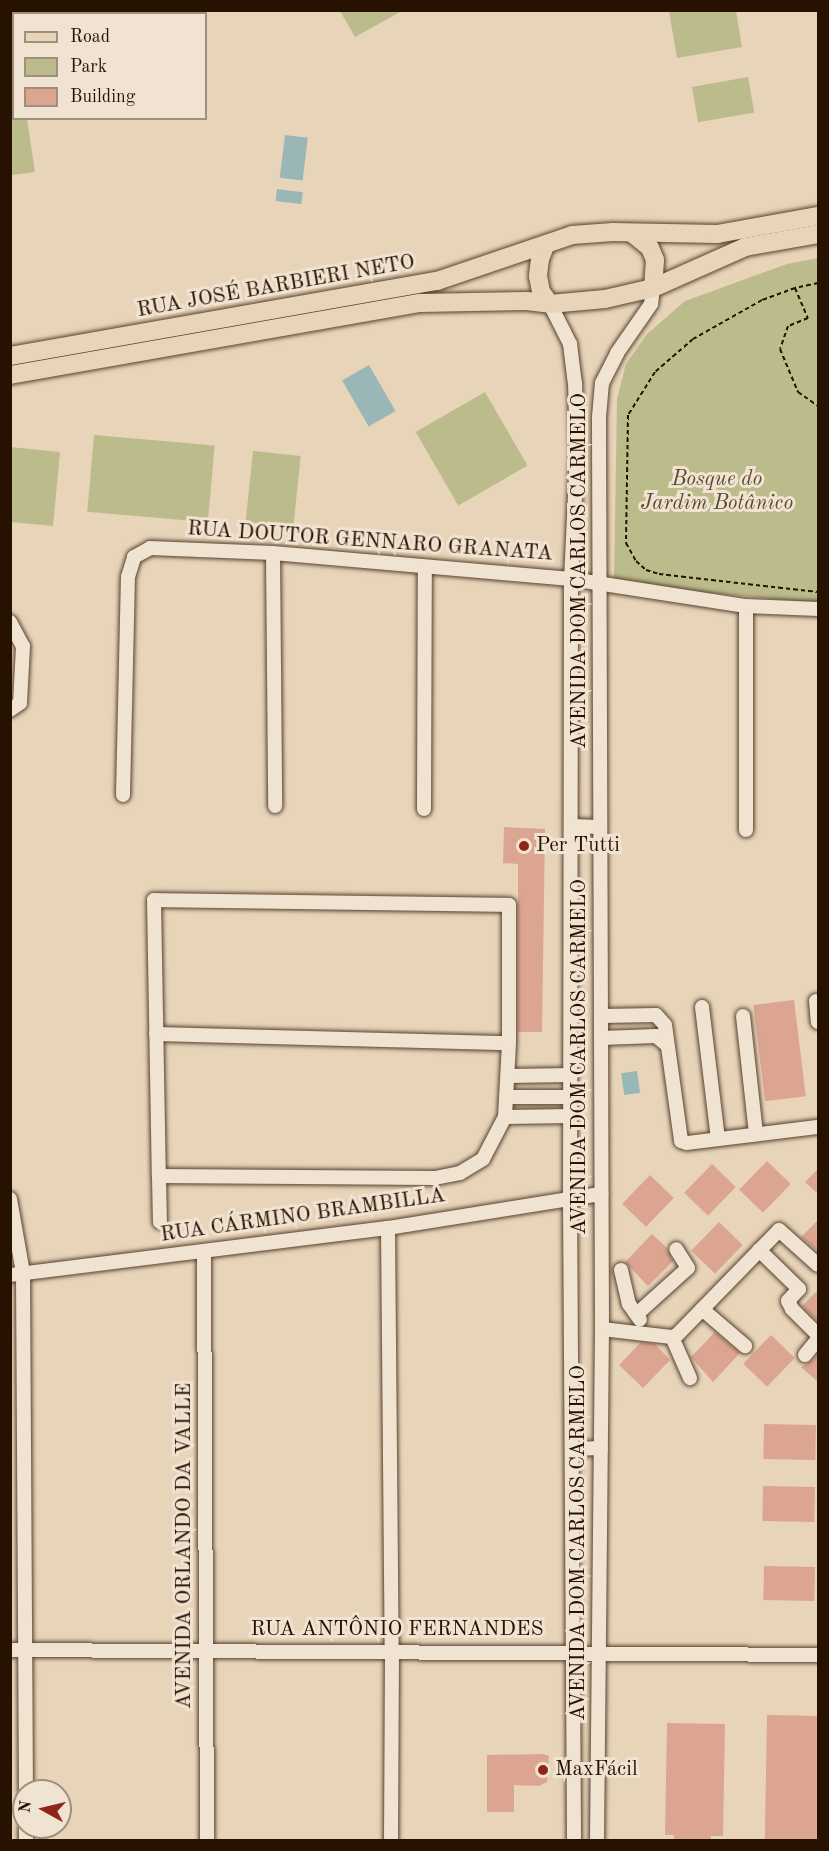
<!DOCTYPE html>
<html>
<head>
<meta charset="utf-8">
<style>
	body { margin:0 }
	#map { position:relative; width:829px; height:1851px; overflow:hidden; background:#e8d4b9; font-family:"Old Standard TT",serif }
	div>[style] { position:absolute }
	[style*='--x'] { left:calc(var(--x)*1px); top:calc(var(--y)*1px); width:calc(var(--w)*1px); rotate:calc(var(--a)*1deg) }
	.green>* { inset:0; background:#bcbb8b; transform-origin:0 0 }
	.water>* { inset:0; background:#99b7b7; transform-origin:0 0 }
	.building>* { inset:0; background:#dca592; transform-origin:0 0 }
	.path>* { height:2px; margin-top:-1px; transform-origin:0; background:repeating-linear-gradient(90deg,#271100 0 4.5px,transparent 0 7.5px) }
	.roads { filter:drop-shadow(0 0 2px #57422e) drop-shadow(0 0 2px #57422e) }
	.minor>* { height:14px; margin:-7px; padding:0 7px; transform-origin:7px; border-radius:7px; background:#f0e3d2 }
	.major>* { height:18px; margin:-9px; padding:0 9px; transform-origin:9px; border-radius:9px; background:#e8d4b9 }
	.dots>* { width:16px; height:16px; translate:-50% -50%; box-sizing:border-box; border:3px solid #f0e3d2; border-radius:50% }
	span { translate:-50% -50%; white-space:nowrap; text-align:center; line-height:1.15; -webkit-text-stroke:6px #f0e3d2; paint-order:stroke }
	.street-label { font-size:21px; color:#271100 }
	.park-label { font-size:21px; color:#5b4c31; font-style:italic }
	.poi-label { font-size:21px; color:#271100 }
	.left { translate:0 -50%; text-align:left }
	.frame { position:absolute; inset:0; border:12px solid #271100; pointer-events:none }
	.legend { position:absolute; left:12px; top:12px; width:195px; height:108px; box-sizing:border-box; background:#f0e3d2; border:2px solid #a08f7e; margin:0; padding:8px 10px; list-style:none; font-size:18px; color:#271100 }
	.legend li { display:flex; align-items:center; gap:12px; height:30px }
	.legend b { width:30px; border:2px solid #a08f7e }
	.north { position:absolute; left:12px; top:1779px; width:60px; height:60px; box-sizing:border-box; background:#f0e3d2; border:2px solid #a08f7e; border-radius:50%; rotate:278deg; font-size:16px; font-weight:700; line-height:24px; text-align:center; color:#271100 }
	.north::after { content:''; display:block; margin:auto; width:21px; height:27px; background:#8f2418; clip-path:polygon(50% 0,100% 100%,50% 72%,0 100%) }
</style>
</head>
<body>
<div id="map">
	<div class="green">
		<div style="clip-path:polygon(340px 11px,402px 11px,355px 37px)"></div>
		<div style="clip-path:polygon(669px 11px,736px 11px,742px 47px,677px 58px)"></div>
		<div style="clip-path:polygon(13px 48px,14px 118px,27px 119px,35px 172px,11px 175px,10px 49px)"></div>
		<div style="left:748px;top:77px;width:36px;height:57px;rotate:80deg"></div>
		<div style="clip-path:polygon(818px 258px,818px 603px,614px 584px,617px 399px,626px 364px,647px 334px,685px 301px,787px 264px)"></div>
		<div style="left:485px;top:392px;width:85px;height:80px;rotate:60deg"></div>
		<div style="left:94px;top:435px;width:121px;height:77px;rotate:5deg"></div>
		<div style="clip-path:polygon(10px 447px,60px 452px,53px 526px,11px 522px)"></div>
		<div style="left:253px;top:451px;width:48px;height:71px;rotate:6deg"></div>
	</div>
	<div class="water">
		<div style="left:285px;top:135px;width:23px;height:43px;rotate:7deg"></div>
		<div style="left:277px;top:189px;width:26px;height:12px;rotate:7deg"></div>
		<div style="left:369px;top:365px;width:53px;height:31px;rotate:60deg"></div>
		<div style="left:637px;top:1071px;width:22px;height:16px;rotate:82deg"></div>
	</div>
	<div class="building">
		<div style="clip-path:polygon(504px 827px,545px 829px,542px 1032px,518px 1032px,518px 864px,503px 863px)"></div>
		<div style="left:794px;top:1000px;width:97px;height:41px;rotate:83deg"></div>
		<div style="left:767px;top:1161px;width:33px;height:40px;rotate:44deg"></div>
		<div style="left:712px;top:1164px;width:33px;height:40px;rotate:44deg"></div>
		<div style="clip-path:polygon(819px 1168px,819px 1195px,805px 1182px)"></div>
		<div style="left:650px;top:1175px;width:33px;height:40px;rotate:44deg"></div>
		<div style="clip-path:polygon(819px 1219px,819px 1253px,801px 1237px)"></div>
		<div style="left:719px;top:1222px;width:33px;height:40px;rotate:44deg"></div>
		<div style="clip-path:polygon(652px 1234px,667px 1248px,673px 1261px,648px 1286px,625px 1262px)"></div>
		<div style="clip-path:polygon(819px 1289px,819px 1323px,802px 1306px)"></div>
		<div style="clip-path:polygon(715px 1332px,740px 1353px,713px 1382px,691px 1357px)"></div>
		<div style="left:771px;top:1335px;width:33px;height:40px;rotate:44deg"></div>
		<div style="clip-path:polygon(641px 1342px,655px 1344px,670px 1360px,643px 1388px,619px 1365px)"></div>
		<div style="clip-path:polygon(819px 1353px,819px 1383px,801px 1367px,812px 1361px)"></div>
		<div style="left:764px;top:1424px;width:52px;height:35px;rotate:1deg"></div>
		<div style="left:763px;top:1486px;width:52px;height:35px;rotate:1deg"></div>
		<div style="left:764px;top:1566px;width:51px;height:34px;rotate:1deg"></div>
		<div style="left:767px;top:1715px;width:52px;height:125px;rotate:1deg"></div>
		<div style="clip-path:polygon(667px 1723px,725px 1724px,723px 1836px,711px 1836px,711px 1840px,674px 1840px,674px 1835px,665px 1835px)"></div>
		<div style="clip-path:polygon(543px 1754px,549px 1756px,547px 1782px,539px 1786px,514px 1785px,514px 1812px,487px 1812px,487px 1755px)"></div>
	</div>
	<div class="path">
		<div style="--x:818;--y:283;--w:24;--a:168"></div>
		<div style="--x:795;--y:288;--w:35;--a:160"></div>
		<div style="--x:762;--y:300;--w:79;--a:150.5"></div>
		<div style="--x:693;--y:339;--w:50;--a:139"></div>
		<div style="--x:655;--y:372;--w:51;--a:122.1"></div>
		<div style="--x:628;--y:415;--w:128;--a:90.9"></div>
		<div style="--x:626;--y:543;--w:21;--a:61"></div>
		<div style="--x:636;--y:561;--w:13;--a:42"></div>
		<div style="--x:646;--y:570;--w:14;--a:17"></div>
		<div style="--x:659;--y:574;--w:160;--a:6.5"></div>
		<div style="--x:795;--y:288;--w:33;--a:67"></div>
		<div style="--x:808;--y:318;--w:22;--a:158"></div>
		<div style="--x:788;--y:326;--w:24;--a:109"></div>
		<div style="--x:780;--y:349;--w:47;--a:67.3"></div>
		<div style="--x:798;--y:392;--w:24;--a:35"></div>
	</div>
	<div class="roads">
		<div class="minor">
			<div style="--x:550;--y:304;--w:45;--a:63.4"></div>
			<div style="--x:570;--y:344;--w:38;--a:83"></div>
			<div style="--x:575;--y:382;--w:71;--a:88.4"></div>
			<div style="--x:577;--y:453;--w:126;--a:92.7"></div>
			<div style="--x:571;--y:579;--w:618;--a:90.09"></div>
			<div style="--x:570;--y:1197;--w:643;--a:89.64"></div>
			<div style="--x:273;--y:553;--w:253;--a:89.5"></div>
			<div style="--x:746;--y:606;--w:224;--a:90"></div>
			<div style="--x:10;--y:622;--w:27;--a:62"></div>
			<div style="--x:23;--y:646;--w:57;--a:93"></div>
			<div style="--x:20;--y:703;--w:12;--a:145"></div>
			<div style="--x:123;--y:795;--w:218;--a:-88.7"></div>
			<div style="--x:128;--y:577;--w:21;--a:-73"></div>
			<div style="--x:134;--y:557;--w:18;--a:-29"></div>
			<div style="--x:150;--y:548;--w:123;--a:2.3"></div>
			<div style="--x:273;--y:553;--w:299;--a:5"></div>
			<div style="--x:571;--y:579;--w:177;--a:8.8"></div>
			<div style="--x:746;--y:606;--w:72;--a:2.4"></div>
			<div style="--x:424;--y:809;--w:242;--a:-89.8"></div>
			<div style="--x:571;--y:826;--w:29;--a:2"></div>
			<div style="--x:816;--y:1001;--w:21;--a:85"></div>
			<div style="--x:702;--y:1007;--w:133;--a:83.1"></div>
			<div style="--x:601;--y:1016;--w:55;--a:-1"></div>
			<div style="--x:656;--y:1015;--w:13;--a:48"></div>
			<div style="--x:665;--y:1025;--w:117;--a:82.1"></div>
			<div style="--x:681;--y:1141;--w:6;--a:18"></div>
			<div style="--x:687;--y:1143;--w:132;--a:-7"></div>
			<div style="--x:743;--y:1016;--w:119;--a:83.7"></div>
			<div style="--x:156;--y:1034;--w:353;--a:1.5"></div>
			<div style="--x:601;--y:1038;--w:55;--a:-2.1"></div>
			<div style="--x:656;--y:1036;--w:14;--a:39"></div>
			<div style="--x:508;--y:1076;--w:63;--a:-0.9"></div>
			<div style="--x:507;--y:1097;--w:64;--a:0"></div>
			<div style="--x:505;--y:1117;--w:66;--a:-0.9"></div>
			<div style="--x:159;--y:1176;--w:276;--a:0.4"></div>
			<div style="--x:435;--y:1178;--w:25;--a:-11"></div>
			<div style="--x:460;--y:1173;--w:27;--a:-31"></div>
			<div style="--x:483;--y:1159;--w:47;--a:-62.4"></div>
			<div style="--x:505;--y:1117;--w:74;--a:-86.9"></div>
			<div style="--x:509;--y:1043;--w:138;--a:-90"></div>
			<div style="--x:509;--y:905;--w:355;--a:-179.2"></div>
			<div style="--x:154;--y:900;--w:276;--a:89"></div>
			<div style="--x:159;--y:1176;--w:46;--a:88.8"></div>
			<div style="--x:10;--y:1199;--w:75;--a:80"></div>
			<div style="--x:23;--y:1273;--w:518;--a:89.67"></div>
			<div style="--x:388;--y:1228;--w:424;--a:89.5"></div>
			<div style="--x:392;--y:1652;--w:188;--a:90.3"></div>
			<div style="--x:759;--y:1250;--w:56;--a:44.3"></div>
			<div style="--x:799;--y:1289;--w:16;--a:133"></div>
			<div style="--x:788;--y:1301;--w:9;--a:63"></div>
			<div style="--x:792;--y:1309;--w:37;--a:45"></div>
			<div style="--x:204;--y:1251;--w:589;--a:89.71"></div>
			<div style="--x:621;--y:1270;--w:35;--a:77"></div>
			<div style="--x:629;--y:1304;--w:19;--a:55"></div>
			<div style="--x:10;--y:1275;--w:381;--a:-7.1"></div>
			<div style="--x:388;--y:1228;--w:216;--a:-9.1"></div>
			<div style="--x:702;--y:1309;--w:57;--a:40.7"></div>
			<div style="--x:638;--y:1313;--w:67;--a:-42"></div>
			<div style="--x:688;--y:1268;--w:22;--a:-122"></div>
			<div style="--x:602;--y:1329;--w:70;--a:6.5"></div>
			<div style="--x:672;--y:1337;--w:5;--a:-22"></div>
			<div style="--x:677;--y:1335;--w:146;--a:-45.8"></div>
			<div style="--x:779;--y:1230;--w:52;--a:41.9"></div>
			<div style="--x:672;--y:1337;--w:45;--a:66.3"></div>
			<div style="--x:805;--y:1355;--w:21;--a:-51"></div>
			<div style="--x:572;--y:1449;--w:29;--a:-2"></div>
			<div style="--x:10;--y:1650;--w:808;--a:0.35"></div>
			<div style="--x:26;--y:1840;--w:13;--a:-90"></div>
			<div style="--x:597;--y:1840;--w:511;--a:-89.44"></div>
			<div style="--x:602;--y:1329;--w:912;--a:-90.19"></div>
			<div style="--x:599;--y:417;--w:34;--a:-85"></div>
			<div style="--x:602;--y:383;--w:34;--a:-63"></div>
			<div style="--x:617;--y:353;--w:60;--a:-55.2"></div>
			<div style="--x:651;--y:304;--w:16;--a:-83"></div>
		</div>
		<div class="major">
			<div style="--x:633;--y:234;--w:22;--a:39"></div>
			<div style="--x:650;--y:248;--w:13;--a:67"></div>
			<div style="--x:655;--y:260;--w:28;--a:94"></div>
			<div style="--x:545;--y:246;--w:14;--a:111"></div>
			<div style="--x:540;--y:259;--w:17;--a:97"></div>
			<div style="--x:538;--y:276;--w:16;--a:79"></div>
			<div style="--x:541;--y:292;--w:15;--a:53"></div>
			<div style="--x:10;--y:356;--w:434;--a:-10"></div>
			<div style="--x:437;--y:281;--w:143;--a:-18.8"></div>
			<div style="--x:572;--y:235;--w:41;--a:-4.2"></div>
			<div style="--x:613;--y:232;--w:104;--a:1.1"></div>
			<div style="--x:717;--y:234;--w:103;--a:-10.1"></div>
			<div style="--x:10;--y:375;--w:416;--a:-10"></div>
			<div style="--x:420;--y:303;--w:107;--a:-1.1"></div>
			<div style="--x:527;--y:301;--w:23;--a:7"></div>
			<div style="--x:550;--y:304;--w:55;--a:-5.2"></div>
			<div style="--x:605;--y:299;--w:49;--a:-12.9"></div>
			<div style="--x:653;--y:288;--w:101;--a:-24"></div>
			<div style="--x:745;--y:247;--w:74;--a:-10.1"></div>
		</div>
	</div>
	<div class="dots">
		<div style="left:524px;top:846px;background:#8f2418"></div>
		<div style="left:543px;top:1770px;background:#8f2418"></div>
	</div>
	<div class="street-label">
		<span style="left:276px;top:287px;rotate:-10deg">RUA JOSÉ BARBIERI NETO</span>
		<span style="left:370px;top:542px;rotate:4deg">RUA DOUTOR GENNARO GRANATA</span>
		<span style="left:580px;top:571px;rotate:-90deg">AVENIDA DOM CARLOS CARMELO</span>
		<span style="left:580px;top:1057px;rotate:-90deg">AVENIDA DOM CARLOS CARMELO</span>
		<span style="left:303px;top:1216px;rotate:-8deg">RUA CÁRMINO BRAMBILLA</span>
		<span style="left:579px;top:1543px;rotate:-90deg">AVENIDA DOM CARLOS CARMELO</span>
		<span style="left:185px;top:1546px;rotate:-90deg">AVENIDA ORLANDO DA VALLE</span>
		<span style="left:397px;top:1630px">RUA ANTÔNIO FERNANDES</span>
	</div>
	<div class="park-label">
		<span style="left:717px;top:492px">Bosque do<br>Jardim Botânico</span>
	</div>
	<div class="poi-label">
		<span class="left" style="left:536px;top:846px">Per Tutti</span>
		<span class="left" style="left:555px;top:1770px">MaxFácil</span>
	</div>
	<div class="frame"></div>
	<ul class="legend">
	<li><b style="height:8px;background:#e8d4b9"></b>Road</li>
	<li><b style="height:16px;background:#bcbb8b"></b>Park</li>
	<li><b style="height:16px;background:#dca592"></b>Building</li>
	</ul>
	<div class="north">N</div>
</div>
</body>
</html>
